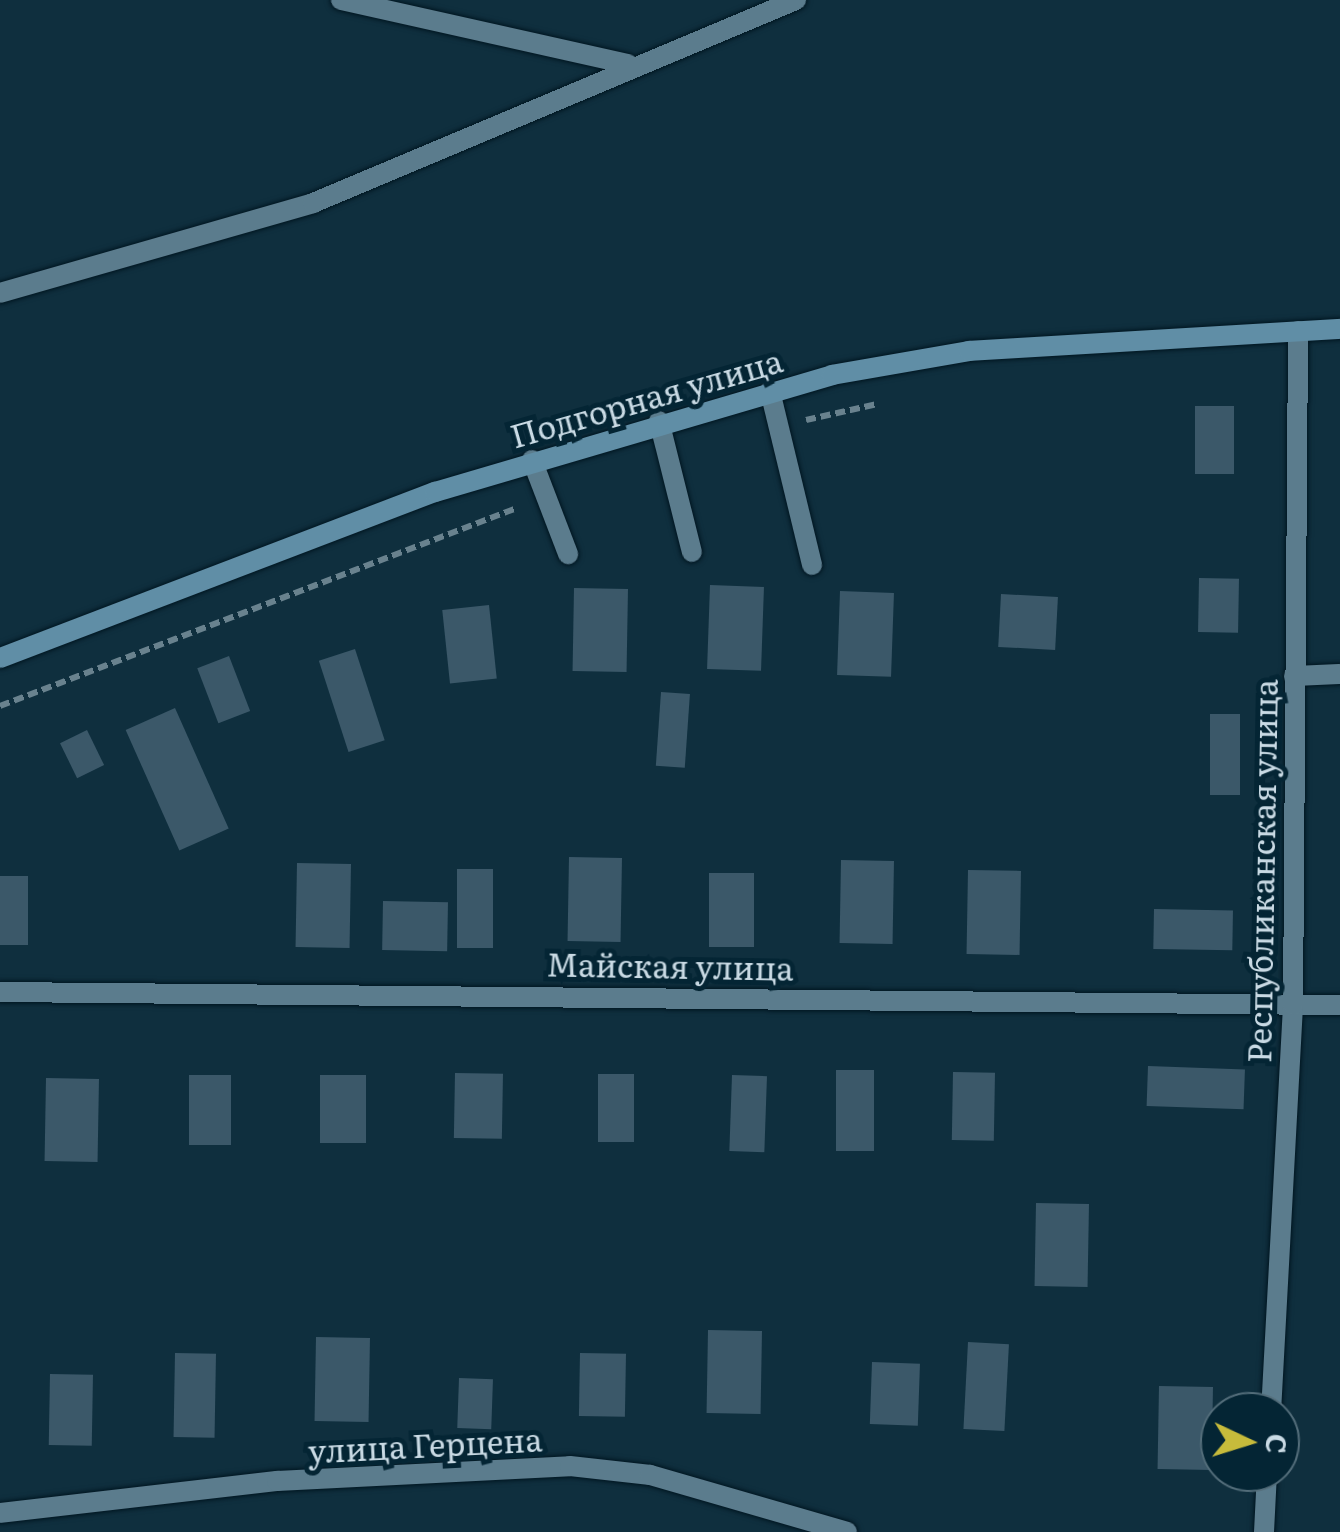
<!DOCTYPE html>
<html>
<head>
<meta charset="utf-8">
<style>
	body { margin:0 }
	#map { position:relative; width:1340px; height:1532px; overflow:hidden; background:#0f2f3e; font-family:Literata,serif }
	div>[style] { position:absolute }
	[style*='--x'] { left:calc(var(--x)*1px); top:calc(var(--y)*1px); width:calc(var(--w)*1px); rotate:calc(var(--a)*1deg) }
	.building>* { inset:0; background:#3b5869; transform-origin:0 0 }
	.path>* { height:6px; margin-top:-3px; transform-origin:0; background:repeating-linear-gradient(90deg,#69828e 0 10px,transparent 0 15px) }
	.roads { filter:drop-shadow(0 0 2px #011621) drop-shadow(0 0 2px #011621) }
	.lane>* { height:20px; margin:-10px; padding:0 10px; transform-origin:10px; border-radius:10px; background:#5b7c8d }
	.street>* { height:20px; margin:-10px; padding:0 10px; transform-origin:10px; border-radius:10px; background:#5b7c8d }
	.secondary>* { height:20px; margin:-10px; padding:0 10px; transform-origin:10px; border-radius:10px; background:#608ea6 }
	span { translate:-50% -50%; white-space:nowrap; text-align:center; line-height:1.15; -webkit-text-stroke:10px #042534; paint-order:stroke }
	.street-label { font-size:32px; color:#c9dae4 }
	.north { position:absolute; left:1200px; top:1392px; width:100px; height:100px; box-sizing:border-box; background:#042534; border:2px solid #536d7a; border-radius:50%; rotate:94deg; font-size:28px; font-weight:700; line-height:40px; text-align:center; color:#c9dae4 }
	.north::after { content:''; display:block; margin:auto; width:35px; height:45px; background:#c7bb3b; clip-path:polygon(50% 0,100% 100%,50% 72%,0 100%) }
</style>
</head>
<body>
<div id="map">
	<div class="building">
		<div style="left:1195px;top:406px;width:39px;height:68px"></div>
		<div style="left:1199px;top:578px;width:40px;height:54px;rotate:1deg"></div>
		<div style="left:710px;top:585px;width:54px;height:84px;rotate:2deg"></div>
		<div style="left:574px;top:588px;width:54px;height:83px;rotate:1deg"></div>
		<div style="left:840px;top:591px;width:54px;height:84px;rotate:2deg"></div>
		<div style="left:1001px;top:594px;width:57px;height:53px;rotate:3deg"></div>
		<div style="left:489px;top:605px;width:74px;height:47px;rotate:84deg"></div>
		<div style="left:355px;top:649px;width:96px;height:38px;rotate:72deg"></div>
		<div style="left:229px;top:656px;width:59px;height:34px;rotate:69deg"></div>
		<div style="left:661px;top:692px;width:29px;height:74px;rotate:4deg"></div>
		<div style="left:175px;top:708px;width:132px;height:54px;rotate:66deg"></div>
		<div style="left:1210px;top:714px;width:30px;height:81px"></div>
		<div style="left:87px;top:730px;width:39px;height:30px;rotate:64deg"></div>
		<div style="left:569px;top:857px;width:53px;height:84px;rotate:1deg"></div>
		<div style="left:841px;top:860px;width:53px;height:83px;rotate:1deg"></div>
		<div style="left:297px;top:863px;width:54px;height:84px;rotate:1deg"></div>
		<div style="left:457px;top:869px;width:36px;height:79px"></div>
		<div style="left:968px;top:870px;width:53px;height:84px;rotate:1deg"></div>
		<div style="left:709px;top:873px;width:45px;height:74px"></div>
		<div style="left:0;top:876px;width:28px;height:69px"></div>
		<div style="left:383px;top:901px;width:65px;height:49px;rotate:1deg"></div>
		<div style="left:1154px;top:909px;width:79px;height:40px;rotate:1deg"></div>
		<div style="left:1148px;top:1066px;width:97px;height:40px;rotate:2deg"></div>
		<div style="left:836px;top:1070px;width:38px;height:81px"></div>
		<div style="left:953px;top:1072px;width:42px;height:68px;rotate:1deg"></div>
		<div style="left:455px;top:1073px;width:48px;height:65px;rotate:1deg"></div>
		<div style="left:598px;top:1074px;width:36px;height:68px"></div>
		<div style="left:189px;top:1075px;width:42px;height:70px"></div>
		<div style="left:320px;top:1075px;width:46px;height:68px"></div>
		<div style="left:732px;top:1075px;width:35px;height:76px;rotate:2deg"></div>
		<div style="left:46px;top:1078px;width:53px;height:83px;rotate:1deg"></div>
		<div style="left:1036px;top:1203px;width:53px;height:83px;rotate:1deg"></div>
		<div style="left:708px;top:1330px;width:54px;height:83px;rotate:1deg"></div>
		<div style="left:316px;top:1337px;width:54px;height:84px;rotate:1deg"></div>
		<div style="left:968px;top:1342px;width:41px;height:87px;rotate:3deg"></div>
		<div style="left:175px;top:1353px;width:41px;height:84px;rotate:1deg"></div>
		<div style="left:580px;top:1353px;width:46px;height:63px;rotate:1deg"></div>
		<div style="left:872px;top:1362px;width:48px;height:62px;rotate:2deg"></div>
		<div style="left:50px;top:1374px;width:43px;height:71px;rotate:1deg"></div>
		<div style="left:459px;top:1378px;width:34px;height:50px;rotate:2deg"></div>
		<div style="left:1159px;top:1386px;width:54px;height:83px;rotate:1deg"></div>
	</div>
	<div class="path">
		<div style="--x:806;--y:420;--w:73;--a:-12.7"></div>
		<div style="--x:0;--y:706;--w:554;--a:-20.96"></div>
	</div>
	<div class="roads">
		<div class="lane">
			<div style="--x:341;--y:0;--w:294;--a:12.6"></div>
			<div style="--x:0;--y:293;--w:326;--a:-16"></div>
			<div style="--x:313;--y:203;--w:524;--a:-22.8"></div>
			<div style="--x:770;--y:391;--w:179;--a:76.4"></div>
			<div style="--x:659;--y:421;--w:135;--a:75.9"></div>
			<div style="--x:532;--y:460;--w:101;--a:69"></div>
		</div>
		<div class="street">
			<div style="--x:1294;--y:676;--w:46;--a:-2.5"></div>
			<div style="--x:0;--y:992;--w:1340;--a:0.56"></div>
			<div style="--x:1271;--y:1412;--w:408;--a:-86.9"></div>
			<div style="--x:1293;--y:1005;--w:674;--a:-89.57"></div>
			<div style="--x:0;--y:1513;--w:279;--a:-6.6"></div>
			<div style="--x:277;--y:1481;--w:293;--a:-2.9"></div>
			<div style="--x:570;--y:1466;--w:81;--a:6.4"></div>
			<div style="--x:650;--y:1475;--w:205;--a:16.1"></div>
			<div style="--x:1264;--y:1532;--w:60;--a:-87.1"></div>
		</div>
		<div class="secondary">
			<div style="--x:0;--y:658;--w:466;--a:-20.9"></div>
			<div style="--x:435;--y:492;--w:414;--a:-16.4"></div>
			<div style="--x:832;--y:375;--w:139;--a:-9.9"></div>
			<div style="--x:969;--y:351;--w:372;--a:-3.4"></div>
		</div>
	</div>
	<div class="street-label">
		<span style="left:646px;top:397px;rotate:-16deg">Подгорная улица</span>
		<span style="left:1261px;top:871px;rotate:-89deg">Республиканская улица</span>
		<span style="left:670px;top:965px;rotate:1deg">Майская улица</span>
		<span style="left:425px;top:1444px;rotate:-3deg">улица Герцена</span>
	</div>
	<div class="north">С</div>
</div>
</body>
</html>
